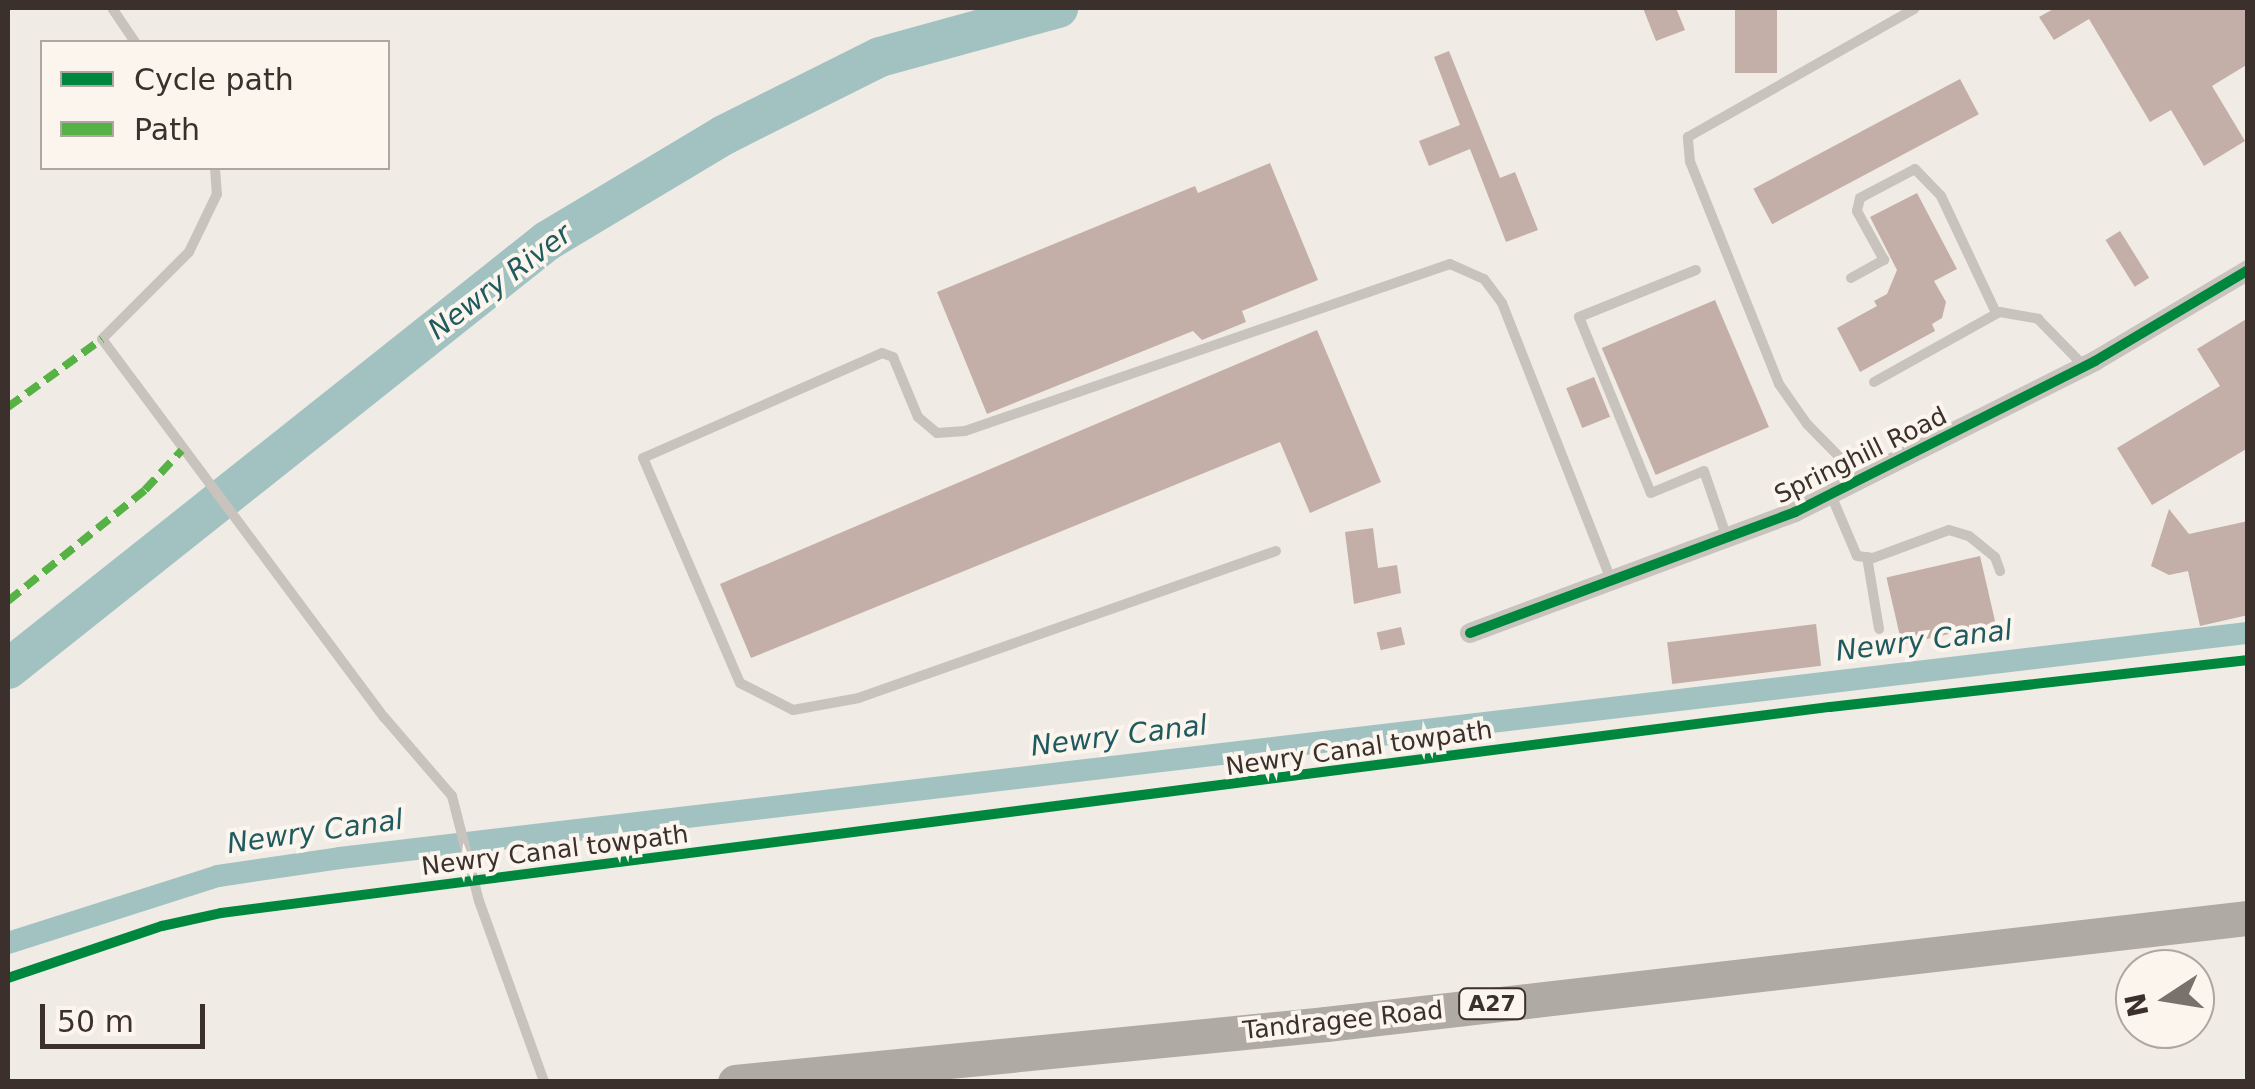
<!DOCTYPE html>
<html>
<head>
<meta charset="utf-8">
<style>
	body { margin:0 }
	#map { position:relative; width:2255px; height:1089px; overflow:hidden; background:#f0ebe5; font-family:"DejaVu Sans",sans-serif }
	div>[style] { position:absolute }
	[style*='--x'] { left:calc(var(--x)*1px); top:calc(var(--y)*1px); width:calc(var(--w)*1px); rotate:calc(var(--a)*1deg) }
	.canal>* { height:22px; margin:-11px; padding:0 11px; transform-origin:11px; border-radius:11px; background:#a1c2c1 }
	.river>* { height:40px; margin:-20px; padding:0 20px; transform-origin:20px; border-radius:20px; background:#a1c2c1 }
	.building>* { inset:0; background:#c3afa7; transform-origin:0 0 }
	.lane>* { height:10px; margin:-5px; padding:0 5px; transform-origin:5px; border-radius:5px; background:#c9c3be }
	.street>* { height:20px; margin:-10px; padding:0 10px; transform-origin:10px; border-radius:10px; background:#c9c3be }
	.highway>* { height:35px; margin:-17.5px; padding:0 17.5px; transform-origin:17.5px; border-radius:17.5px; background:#afaaa4 }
	.quiet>* { height:8px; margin-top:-4px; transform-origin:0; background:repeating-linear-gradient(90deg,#57b246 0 15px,transparent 0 23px) }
	.cycleway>* { height:10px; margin:-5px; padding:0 5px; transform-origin:5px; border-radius:5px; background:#00873e }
	span { translate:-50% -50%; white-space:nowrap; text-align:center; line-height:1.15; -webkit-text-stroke:8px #fbf5ee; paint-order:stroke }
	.shield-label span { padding:2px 8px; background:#fbf5ee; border:2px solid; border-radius:8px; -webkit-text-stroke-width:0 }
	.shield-label { font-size:22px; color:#3b302b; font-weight:700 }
	.street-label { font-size:25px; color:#3b302b }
	.water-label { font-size:28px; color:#1f5a5e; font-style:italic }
	.frame { position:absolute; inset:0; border:10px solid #3b302b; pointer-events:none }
	.legend { position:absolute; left:40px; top:40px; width:350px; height:130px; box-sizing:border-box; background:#fbf5ee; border:2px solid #aea6a0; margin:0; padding:12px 18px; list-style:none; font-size:30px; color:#3b302b }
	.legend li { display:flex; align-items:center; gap:20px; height:50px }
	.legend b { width:50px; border:2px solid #aea6a0 }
	.north { position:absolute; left:2115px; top:949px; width:100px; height:100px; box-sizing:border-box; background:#fbf5ee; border:2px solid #aea6a0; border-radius:50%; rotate:258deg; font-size:28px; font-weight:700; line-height:40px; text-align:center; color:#3b302b }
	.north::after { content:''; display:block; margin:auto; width:35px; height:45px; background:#7a716c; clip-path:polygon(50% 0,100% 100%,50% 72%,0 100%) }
	.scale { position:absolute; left:40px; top:1004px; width:165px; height:45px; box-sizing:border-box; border:5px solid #3b302b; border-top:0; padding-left:12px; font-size:30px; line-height:35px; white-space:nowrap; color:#3b302b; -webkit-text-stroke:8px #fbf5ee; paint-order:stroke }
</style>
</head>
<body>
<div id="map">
	<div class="canal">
		<div style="--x:8;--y:943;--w:220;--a:-17.7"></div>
		<div style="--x:218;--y:876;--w:123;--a:-8.4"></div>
		<div style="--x:340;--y:858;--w:1921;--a:-6.73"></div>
	</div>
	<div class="river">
		<div style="--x:8;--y:669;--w:688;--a:-38.45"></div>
		<div style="--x:547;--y:241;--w:206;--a:-30.9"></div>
		<div style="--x:724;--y:135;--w:174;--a:-26.6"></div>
		<div style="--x:880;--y:57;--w:185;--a:-15.4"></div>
	</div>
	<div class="building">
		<div style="clip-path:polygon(1643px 8px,1676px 8px,1685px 30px,1656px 41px)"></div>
		<div style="left:1735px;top:8px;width:42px;height:65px"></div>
		<div style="clip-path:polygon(2055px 8px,2248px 8px,2248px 64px,2212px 86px,2245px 141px,2204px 166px,2171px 110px,2150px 122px,2089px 19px,2054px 40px,2039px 17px)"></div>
		<div style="clip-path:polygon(1449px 51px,1500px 178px,1515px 172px,1538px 230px,1506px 242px,1470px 149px,1429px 166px,1419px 141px,1460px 125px,1434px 57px)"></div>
		<div style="left:1960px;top:79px;width:40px;height:234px;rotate:62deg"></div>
		<div style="clip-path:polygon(1270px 163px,1318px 280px,1242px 311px,1246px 322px,1202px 340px,1193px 331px,987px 414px,937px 292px,1195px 186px,1198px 193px)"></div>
		<div style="clip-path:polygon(1917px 193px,1957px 269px,1934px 281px,1946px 302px,1942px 318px,1932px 324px,1935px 331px,1860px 372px,1837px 328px,1877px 306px,1874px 301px,1887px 294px,1897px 270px,1870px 217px)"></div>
		<div style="left:2120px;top:231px;width:55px;height:17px;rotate:58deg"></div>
		<div style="left:1715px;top:300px;width:138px;height:123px;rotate:67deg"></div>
		<div style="clip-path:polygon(2248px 318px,2248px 448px,2152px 505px,2117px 448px,2220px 386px,2197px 349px)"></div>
		<div style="clip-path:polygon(1317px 330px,1381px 482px,1310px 513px,1280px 442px,751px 658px,720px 584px)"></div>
		<div style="left:1594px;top:377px;width:43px;height:30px;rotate:68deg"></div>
		<div style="clip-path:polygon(2169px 509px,2189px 534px,2248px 521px,2248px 615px,2200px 626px,2188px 571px,2169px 575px,2151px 566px)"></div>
		<div style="clip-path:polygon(1373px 528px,1378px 568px,1397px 565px,1401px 593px,1354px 604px,1345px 532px)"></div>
		<div style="left:1980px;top:556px;width:69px;height:96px;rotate:77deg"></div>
		<div style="left:1816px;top:624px;width:42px;height:150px;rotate:83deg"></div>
		<div style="left:1401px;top:627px;width:18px;height:25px;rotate:77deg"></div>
	</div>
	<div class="lane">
		<div style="--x:112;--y:8;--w:41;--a:55.9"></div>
		<div style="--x:215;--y:168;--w:26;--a:86"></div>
		<div style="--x:217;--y:194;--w:64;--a:115.8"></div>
		<div style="--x:189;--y:252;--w:123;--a:135"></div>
		<div style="--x:102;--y:339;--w:472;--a:53.3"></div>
		<div style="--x:384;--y:717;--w:104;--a:49.3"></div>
		<div style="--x:452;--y:796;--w:108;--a:75.6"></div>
		<div style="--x:479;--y:901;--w:192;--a:70.2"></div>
		<div style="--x:1696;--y:270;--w:126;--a:158.1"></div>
		<div style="--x:1579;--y:317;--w:190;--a:67.8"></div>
		<div style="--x:1651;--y:493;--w:57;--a:-22.5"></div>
		<div style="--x:1704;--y:471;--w:71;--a:71.1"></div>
		<div style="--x:1851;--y:278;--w:38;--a:-29"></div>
		<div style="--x:1884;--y:260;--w:56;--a:-118.9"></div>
		<div style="--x:1857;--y:211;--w:13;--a:-77"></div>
		<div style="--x:1860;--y:198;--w:62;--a:-27.8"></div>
		<div style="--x:1915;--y:169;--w:37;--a:46"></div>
		<div style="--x:1941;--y:196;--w:129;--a:64.8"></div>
		<div style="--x:1874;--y:382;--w:144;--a:-29.1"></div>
		<div style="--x:2000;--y:312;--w:39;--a:10"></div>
		<div style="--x:2038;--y:319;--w:66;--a:45.6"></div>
		<div style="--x:1861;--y:479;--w:77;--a:-134.5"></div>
		<div style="--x:1807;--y:424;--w:49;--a:-125"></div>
		<div style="--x:1779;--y:384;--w:239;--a:-111.8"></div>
		<div style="--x:1690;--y:162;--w:25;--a:-95"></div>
		<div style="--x:1688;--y:137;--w:260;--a:-29.5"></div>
		<div style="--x:1831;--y:495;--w:66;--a:66.9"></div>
		<div style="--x:1857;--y:556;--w:16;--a:7"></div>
		<div style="--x:1873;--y:558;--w:81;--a:-20.2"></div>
		<div style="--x:1949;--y:530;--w:21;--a:17"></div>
		<div style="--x:1969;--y:536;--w:33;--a:39"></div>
		<div style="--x:1995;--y:557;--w:15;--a:70"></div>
		<div style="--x:1276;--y:551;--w:442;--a:160.6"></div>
		<div style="--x:859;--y:698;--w:67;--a:169.7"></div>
		<div style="--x:793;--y:710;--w:59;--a:-153"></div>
		<div style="--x:740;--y:683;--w:245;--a:-113.3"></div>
		<div style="--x:643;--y:458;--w:261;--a:-23.7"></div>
		<div style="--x:882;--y:353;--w:12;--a:20"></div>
		<div style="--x:893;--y:357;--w:65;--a:67.4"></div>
		<div style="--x:918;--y:417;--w:25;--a:40"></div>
		<div style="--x:937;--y:433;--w:28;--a:-4"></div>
		<div style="--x:965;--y:431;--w:513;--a:-19"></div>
		<div style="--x:1450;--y:264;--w:37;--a:24"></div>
		<div style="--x:1484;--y:279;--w:30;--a:53"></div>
		<div style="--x:1502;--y:303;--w:300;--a:68.5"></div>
		<div style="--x:1867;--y:557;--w:73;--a:80.5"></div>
	</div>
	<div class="street">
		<div style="--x:1470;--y:633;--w:347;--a:-20.4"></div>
		<div style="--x:1795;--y:512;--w:336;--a:-26.7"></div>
		<div style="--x:2095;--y:361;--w:178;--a:-30.7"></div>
	</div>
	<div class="highway">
		<div style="--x:735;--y:1082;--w:594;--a:-5.6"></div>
		<div style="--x:1326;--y:1024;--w:928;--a:-6.56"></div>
	</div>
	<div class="quiet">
		<div style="--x:8;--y:407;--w:116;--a:-35.9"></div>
		<div style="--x:8;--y:601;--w:176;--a:-39"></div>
		<div style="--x:145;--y:490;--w:54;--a:-47.2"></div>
	</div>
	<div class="cycleway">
		<div style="--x:1470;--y:633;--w:347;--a:-20.4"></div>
		<div style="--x:1795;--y:512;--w:336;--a:-26.7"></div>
		<div style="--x:2095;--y:361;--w:178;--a:-30.7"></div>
		<div style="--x:8;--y:978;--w:163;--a:-18.7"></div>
		<div style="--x:162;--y:926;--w:60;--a:-12.4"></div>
		<div style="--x:221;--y:913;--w:1622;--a:-7.3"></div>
		<div style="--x:1830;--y:707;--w:421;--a:-6.4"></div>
	</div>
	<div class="shield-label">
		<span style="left:1492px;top:1004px">A27</span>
	</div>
	<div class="street-label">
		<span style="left:1861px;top:456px;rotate:-26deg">Springhill Road</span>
		<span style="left:1359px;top:749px;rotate:-8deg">Newry Canal towpath</span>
		<span style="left:555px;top:851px;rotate:-7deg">Newry Canal towpath</span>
		<span style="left:1343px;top:1021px;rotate:-6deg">Tandragee Road</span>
	</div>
	<div class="water-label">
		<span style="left:500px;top:282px;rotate:-37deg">Newry River</span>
		<span style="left:1924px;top:641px;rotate:-7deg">Newry Canal</span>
		<span style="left:1119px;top:736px;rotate:-7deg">Newry Canal</span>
		<span style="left:315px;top:832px;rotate:-8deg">Newry Canal</span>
	</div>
	<div class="frame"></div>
	<ul class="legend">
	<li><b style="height:12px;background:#00873e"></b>Cycle path</li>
	<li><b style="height:12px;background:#57b246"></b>Path</li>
	</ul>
	<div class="north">N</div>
	<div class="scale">50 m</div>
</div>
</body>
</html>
